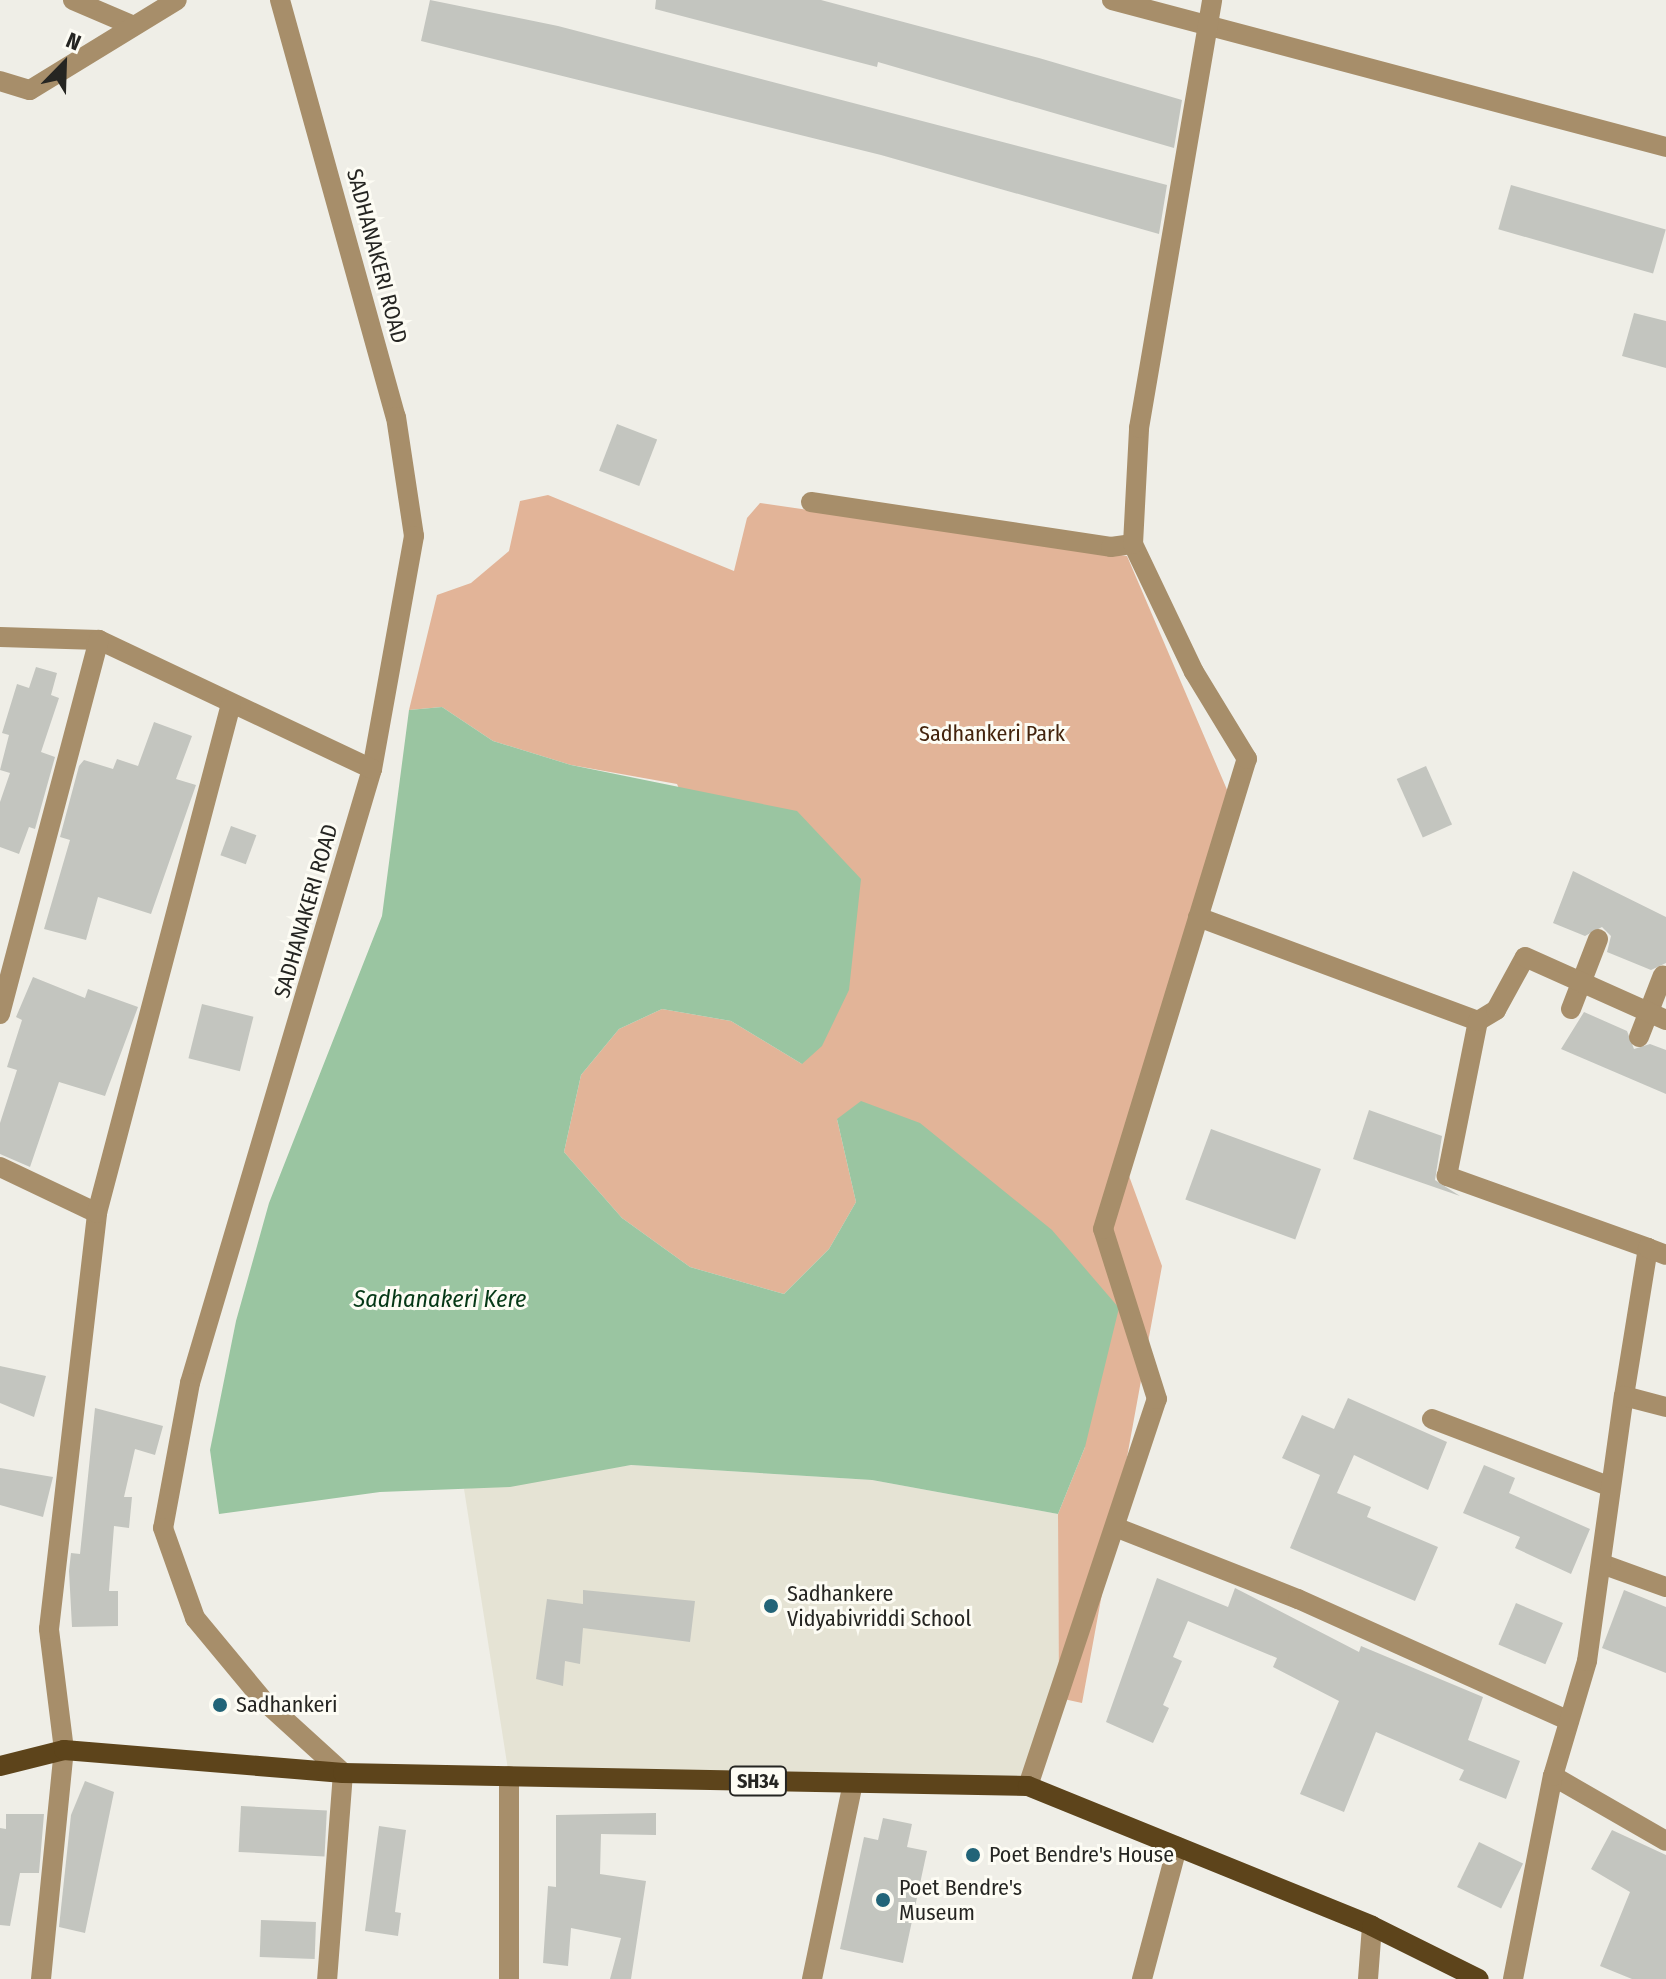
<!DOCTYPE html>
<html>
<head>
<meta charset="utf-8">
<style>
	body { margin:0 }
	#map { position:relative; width:1666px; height:1979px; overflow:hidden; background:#efeee7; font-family:"Fira Sans Condensed",sans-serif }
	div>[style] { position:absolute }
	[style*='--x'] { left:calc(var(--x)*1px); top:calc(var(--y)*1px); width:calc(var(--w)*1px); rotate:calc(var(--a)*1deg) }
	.built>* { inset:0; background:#e5e3d4 }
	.green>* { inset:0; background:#e2b498 }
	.water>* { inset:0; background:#9ac5a1 }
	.building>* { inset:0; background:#c3c5bf; transform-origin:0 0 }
	.street>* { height:20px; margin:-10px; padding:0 10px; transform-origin:10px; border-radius:10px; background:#a78e6a }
	.primary>* { height:20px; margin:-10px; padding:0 10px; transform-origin:10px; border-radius:10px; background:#5d441b }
	.dots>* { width:22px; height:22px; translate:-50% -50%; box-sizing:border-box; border:4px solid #fdfcf4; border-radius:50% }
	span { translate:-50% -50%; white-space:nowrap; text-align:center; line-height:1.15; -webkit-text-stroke:6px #fdfcf4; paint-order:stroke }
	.shield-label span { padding:2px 6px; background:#fdfcf4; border:2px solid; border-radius:6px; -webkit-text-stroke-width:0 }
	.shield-label { font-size:20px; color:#252522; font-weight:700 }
	.street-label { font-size:22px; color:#252522 }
	.park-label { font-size:22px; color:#43230c }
	.poi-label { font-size:22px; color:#252522 }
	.left { translate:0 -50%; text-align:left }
	.water-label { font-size:24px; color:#053816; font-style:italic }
	.north { position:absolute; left:24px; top:24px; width:80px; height:80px; -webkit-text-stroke:6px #fdfcf4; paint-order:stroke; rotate:23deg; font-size:22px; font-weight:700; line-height:32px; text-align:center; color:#252522 }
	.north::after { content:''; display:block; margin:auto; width:28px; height:36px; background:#252522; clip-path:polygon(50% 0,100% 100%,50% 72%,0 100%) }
</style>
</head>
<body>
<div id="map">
	<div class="built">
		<div style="clip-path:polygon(631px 1465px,872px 1480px,1058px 1514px,1059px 1698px,1028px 1786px,509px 1776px,464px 1489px)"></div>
	</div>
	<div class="green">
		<div style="clip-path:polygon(548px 495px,734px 571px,747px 518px,760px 503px,1127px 556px,1237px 813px,1125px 1165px,1162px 1266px,1082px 1703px,1059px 1698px,1058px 1514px,1085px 1447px,837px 1119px,856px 1202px,829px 1249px,784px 1294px,690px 1267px,622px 1218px,564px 1152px,581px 1075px,619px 1029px,662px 1009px,731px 1021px,802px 1064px,677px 784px,571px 765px,493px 741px,442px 707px,409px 710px,437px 595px,471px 583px,509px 551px,520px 501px)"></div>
	</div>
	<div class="water">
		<div style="clip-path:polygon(442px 707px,493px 741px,571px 765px,797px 811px,861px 879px,849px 990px,822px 1046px,802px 1064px,731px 1021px,662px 1009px,619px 1029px,581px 1075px,564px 1152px,622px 1218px,690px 1267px,784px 1294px,829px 1249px,856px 1202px,837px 1119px,861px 1101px,920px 1123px,1052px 1230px,1119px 1308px,1085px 1447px,1058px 1514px,872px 1480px,631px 1465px,510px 1487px,380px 1492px,219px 1514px,210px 1450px,236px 1321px,269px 1203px,382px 916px,409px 710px)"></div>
	</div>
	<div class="building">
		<div style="clip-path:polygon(430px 0,558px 26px,1167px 185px,1159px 234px,881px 155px,421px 41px)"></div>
		<div style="clip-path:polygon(656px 0,821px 0,1039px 58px,1182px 100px,1174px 148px,878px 62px,877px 67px,655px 9px)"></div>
		<div style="left:1511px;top:185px;width:161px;height:46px;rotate:16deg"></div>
		<div style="clip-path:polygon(1634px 313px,1666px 321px,1666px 368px,1622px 356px)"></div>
		<div style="left:617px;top:424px;width:43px;height:50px;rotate:21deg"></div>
		<div style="clip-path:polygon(36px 667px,57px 673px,51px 695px,59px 698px,41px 752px,55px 757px,35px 829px,29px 827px,19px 854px,0 847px,0 802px,10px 773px,0 770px,9px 735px,2px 733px,17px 684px,29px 688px)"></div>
		<div style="clip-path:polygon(154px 722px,192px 736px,176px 779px,196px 785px,151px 914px,98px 897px,86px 940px,44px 929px,70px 840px,60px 837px,79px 766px,84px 760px,113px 769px,117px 759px,138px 766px)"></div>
		<div style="left:1426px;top:766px;width:64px;height:32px;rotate:66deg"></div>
		<div style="left:231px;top:826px;width:27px;height:31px;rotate:20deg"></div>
		<div style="clip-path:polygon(1573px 871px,1666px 917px,1666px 963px,1651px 970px,1607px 952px,1611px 936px,1602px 927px,1585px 936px,1553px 923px)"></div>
		<div style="clip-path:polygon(33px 977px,85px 998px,88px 989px,138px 1007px,105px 1096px,59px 1082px,30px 1167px,0 1154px,0 1123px,17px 1070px,7px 1067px,22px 1020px,16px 1017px)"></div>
		<div style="left:202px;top:1004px;width:53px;height:56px;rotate:14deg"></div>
		<div style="clip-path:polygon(1584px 1012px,1627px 1031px,1634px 1049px,1650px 1044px,1666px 1050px,1666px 1094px,1561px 1049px)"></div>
		<div style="clip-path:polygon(1369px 1110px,1442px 1136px,1435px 1180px,1460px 1196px,1353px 1159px)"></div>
		<div style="left:1211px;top:1129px;width:117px;height:75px;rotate:20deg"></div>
		<div style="clip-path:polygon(0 1366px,46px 1376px,34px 1417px,0 1403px)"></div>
		<div style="clip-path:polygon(1348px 1398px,1447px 1442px,1428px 1490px,1354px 1455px,1337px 1493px,1371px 1507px,1367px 1517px,1438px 1547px,1415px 1601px,1290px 1548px,1320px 1475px,1282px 1458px,1302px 1415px,1334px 1429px)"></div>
		<div style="clip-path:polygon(95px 1408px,163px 1426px,155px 1455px,135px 1449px,124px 1497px,132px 1497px,129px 1528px,114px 1526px,109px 1591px,118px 1591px,118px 1626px,72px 1627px,69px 1571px,71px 1553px,80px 1554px)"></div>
		<div style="clip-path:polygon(1484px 1465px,1515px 1478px,1509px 1493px,1590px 1529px,1571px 1574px,1515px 1548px,1520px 1537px,1463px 1513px)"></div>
		<div style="clip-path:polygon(0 1468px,53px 1477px,43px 1517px,0 1505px)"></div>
		<div style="clip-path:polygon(1157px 1578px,1228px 1607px,1235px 1588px,1359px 1652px,1361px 1646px,1483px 1697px,1468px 1740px,1520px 1761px,1506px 1799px,1459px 1780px,1464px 1770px,1376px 1732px,1344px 1812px,1300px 1794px,1339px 1701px,1273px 1667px,1277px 1658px,1188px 1621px,1173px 1657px,1182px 1661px,1163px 1705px,1169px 1708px,1153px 1743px,1106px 1722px)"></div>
		<div style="clip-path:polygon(583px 1590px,695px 1601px,690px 1642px,583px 1628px,580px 1664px,565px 1661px,563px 1686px,536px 1679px,547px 1599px,583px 1604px)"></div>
		<div style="clip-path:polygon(1624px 1590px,1666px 1607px,1666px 1673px,1602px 1648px)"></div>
		<div style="left:1516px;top:1603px;width:51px;height:45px;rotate:23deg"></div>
		<div style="clip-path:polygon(85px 1781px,114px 1792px,85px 1933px,59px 1927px,71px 1815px)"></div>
		<div style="left:241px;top:1806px;width:86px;height:46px;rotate:3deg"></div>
		<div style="clip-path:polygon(656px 1813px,656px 1835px,601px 1834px,600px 1874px,646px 1881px,631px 1979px,610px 1979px,621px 1938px,571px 1928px,568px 1966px,543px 1963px,548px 1886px,556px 1887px,556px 1815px)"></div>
		<div style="clip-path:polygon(6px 1814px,44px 1814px,39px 1873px,20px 1873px,10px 1926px,0 1925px,0 1828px,6px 1829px)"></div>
		<div style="clip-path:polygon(883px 1818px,912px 1824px,907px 1847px,927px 1851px,903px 1963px,840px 1949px,864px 1837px,878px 1840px)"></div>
		<div style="clip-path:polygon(379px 1826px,406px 1830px,395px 1912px,401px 1913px,398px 1936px,365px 1931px)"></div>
		<div style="clip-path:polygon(1612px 1830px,1666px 1855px,1666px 1979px,1632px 1979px,1600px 1966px,1630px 1892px,1591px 1869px)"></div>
		<div style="left:1479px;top:1842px;width:49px;height:50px;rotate:26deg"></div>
		<div style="left:261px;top:1920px;width:55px;height:37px;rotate:2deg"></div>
	</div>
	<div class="street">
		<div style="--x:73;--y:0;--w:61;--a:23.2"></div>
		<div style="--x:280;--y:0;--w:433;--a:74.5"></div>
		<div style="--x:396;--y:417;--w:120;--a:81.4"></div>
		<div style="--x:414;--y:536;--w:237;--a:100.2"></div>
		<div style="--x:372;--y:769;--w:640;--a:106.51"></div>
		<div style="--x:190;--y:1383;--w:147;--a:100.5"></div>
		<div style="--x:163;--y:1528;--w:96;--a:70.4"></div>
		<div style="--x:195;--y:1618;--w:108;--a:50.3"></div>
		<div style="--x:264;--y:1701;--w:107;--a:42.3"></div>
		<div style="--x:343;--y:1773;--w:207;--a:94.4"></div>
		<div style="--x:1112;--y:0;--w:573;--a:14.86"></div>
		<div style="--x:0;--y:81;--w:31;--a:17"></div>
		<div style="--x:30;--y:90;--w:172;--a:-31.5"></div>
		<div style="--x:811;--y:502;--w:303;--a:8.5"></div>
		<div style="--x:1111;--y:547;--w:22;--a:-8"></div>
		<div style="--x:0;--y:637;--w:99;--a:1.7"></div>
		<div style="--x:99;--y:640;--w:302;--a:25.3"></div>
		<div style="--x:1198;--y:917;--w:299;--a:20.4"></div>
		<div style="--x:1571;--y:1009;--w:75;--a:-68.9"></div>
		<div style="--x:0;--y:1014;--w:387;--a:-75.2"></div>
		<div style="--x:1639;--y:1037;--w:66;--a:-68.8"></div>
		<div style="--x:0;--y:1167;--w:107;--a:25.4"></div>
		<div style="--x:1648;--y:1248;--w:214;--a:-160.3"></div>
		<div style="--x:1447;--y:1176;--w:158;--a:-78.7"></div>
		<div style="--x:1478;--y:1021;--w:21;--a:-31"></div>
		<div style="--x:1496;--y:1010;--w:60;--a:-61.3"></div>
		<div style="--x:1525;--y:957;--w:154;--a:24.1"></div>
		<div style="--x:1624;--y:1396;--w:150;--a:-80.8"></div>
		<div style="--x:1648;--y:1248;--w:19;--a:21"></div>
		<div style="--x:1432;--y:1419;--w:188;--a:20.8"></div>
		<div style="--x:1115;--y:1527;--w:197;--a:21.5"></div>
		<div style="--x:1298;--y:1599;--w:297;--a:24.2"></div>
		<div style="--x:1602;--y:1564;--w:68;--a:19.8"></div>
		<div style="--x:509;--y:1776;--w:203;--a:90"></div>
		<div style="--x:1553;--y:1776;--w:130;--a:29.9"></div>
		<div style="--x:1028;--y:1786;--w:408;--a:-71.6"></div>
		<div style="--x:1157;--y:1399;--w:178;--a:-107.6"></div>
		<div style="--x:1103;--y:1229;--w:492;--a:-73"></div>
		<div style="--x:1247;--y:759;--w:102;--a:-121.3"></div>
		<div style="--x:1194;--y:672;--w:142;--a:-115.5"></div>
		<div style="--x:1133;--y:544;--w:116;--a:-87"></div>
		<div style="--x:1139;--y:428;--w:434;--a:-80.3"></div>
		<div style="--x:41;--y:1979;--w:230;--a:-84.3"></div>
		<div style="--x:64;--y:1750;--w:122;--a:-97.1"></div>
		<div style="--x:49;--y:1629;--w:419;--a:-83.4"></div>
		<div style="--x:97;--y:1213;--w:526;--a:-75.25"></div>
		<div style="--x:812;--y:1979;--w:200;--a:-78.2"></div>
		<div style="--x:1142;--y:1979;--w:137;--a:-75.1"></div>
		<div style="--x:1368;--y:1979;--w:53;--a:-85.7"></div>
		<div style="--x:1513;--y:1979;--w:207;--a:-78.9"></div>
		<div style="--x:1553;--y:1776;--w:120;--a:-73.5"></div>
		<div style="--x:1587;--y:1661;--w:268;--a:-82.1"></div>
		<div style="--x:1624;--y:1396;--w:43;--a:14.7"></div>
	</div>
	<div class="primary">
		<div style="--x:0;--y:1766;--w:66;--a:-14"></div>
		<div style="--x:64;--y:1750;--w:280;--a:4.7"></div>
		<div style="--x:343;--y:1773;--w:685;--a:1.09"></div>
		<div style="--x:1028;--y:1786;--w:371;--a:22.1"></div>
		<div style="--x:1372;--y:1926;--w:119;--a:26.4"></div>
	</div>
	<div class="dots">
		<div style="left:771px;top:1606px;background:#226478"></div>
		<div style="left:220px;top:1705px;background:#226478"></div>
		<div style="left:973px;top:1855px;background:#226478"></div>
		<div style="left:883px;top:1900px;background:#226478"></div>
	</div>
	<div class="shield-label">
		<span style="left:758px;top:1781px">SH34</span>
	</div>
	<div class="street-label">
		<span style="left:377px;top:256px;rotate:75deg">SADHANAKERI ROAD</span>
		<span style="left:306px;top:911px;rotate:-74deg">SADHANAKERI ROAD</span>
	</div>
	<div class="park-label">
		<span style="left:992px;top:734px">Sadhankeri Park</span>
	</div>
	<div class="poi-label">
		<span class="left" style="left:787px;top:1606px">Sadhankere<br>Vidyabivriddi School</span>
		<span class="left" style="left:236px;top:1705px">Sadhankeri</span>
		<span class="left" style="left:989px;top:1855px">Poet Bendre's House</span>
		<span class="left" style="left:899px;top:1900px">Poet Bendre's<br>Museum</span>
	</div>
	<div class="water-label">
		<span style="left:440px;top:1300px">Sadhanakeri Kere</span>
	</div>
	<div class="north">N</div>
</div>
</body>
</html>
